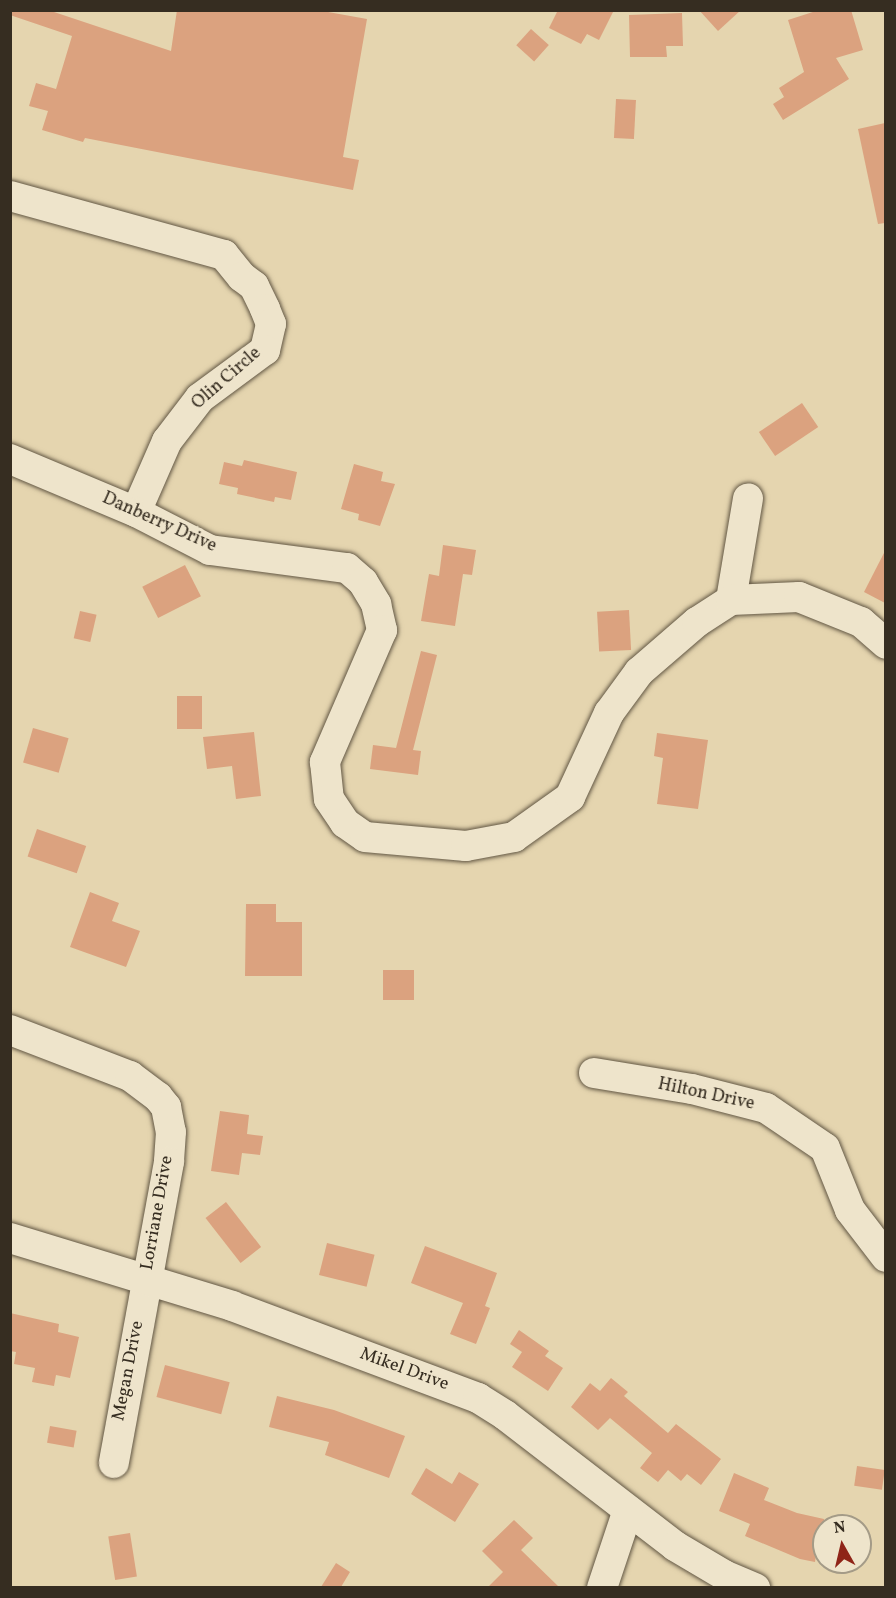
<!DOCTYPE html>
<html>
<head>
<meta charset="utf-8">
<style>
	body { margin:0 }
	#map { position:relative; width:896px; height:1598px; overflow:hidden; background:#e5d5af; font-family:Vollkorn,serif }
	div>[style] { position:absolute }
	[style*='--x'] { left:calc(var(--x)*1px); top:calc(var(--y)*1px); width:calc(var(--w)*1px); rotate:calc(var(--a)*1deg) }
	.building>* { inset:0; background:#dba27f; transform-origin:0 0 }
	.roads { filter:drop-shadow(0 0 2px #625744) drop-shadow(0 0 2px #625744) }
	.minor>* { height:30px; margin:-15px; padding:0 15px; transform-origin:15px; border-radius:15px; background:#eee4cb }
	span { translate:-50% -50%; white-space:nowrap; text-align:center; line-height:1.15; -webkit-text-stroke:6px #eee4cb; paint-order:stroke }
	.street-label { font-size:18px; color:#362d21 }
	.frame { position:absolute; inset:0; border:12px solid #362d21; pointer-events:none }
	.north { position:absolute; left:812px; top:1514px; width:60px; height:60px; box-sizing:border-box; background:#eee4cb; border:2px solid #a49b87; border-radius:50%; rotate:352deg; font-size:16px; font-weight:700; line-height:24px; text-align:center; color:#362d21 }
	.north::after { content:''; display:block; margin:auto; width:21px; height:27px; background:#8f2418; clip-path:polygon(50% 0,100% 100%,50% 72%,0 100%) }
</style>
</head>
<body>
<div id="map">
	<div class="building">
		<div style="clip-path:polygon(10px 10px,48px 10px,171px 51px,177px 10px,317px 10px,367px 19px,343px 157px,359px 160px,353px 190px,85px 138px,83px 142px,42px 130px,48px 111px,29px 106px,36px 83px,56px 89px,72px 36px,10px 15px)"></div>
		<div style="clip-path:polygon(558px 10px,614px 10px,599px 40px,587px 34px,581px 44px,549px 28px)"></div>
		<div style="clip-path:polygon(699px 10px,741px 10px,718px 31px)"></div>
		<div style="clip-path:polygon(819px 10px,851px 10px,863px 50px,836px 58px,849px 79px,783px 120px,773px 104px,784px 97px,779px 88px,804px 72px,788px 20px)"></div>
		<div style="clip-path:polygon(682px 13px,683px 46px,666px 46px,667px 57px,630px 57px,629px 15px)"></div>
		<div style="left:531px;top:29px;width:24px;height:22px;rotate:42deg"></div>
		<div style="left:616px;top:99px;width:20px;height:39px;rotate:3deg"></div>
		<div style="clip-path:polygon(885px 123px,885px 223px,878px 224px,858px 129px)"></div>
		<div style="left:802px;top:403px;width:29px;height:52px;rotate:56deg"></div>
		<div style="clip-path:polygon(244px 460px,297px 472px,291px 500px,275px 497px,274px 502px,237px 494px,238px 488px,219px 484px,224px 462px,242px 466px)"></div>
		<div style="clip-path:polygon(354px 464px,383px 472px,381px 481px,395px 484px,380px 526px,358px 520px,359px 514px,341px 509px)"></div>
		<div style="clip-path:polygon(443px 545px,476px 550px,472px 575px,463px 574px,455px 626px,421px 621px,429px 574px,439px 576px)"></div>
		<div style="clip-path:polygon(885px 551px,885px 603px,864px 592px)"></div>
		<div style="left:185px;top:565px;width:35px;height:48px;rotate:63deg"></div>
		<div style="left:629px;top:610px;width:40px;height:32px;rotate:87deg"></div>
		<div style="left:80px;top:611px;width:17px;height:28px;rotate:13deg"></div>
		<div style="clip-path:polygon(421px 651px,437px 655px,413px 750px,421px 751px,418px 775px,370px 769px,373px 745px,396px 748px)"></div>
		<div style="left:177px;top:696px;width:25px;height:33px"></div>
		<div style="left:33px;top:728px;width:37px;height:36px;rotate:16deg"></div>
		<div style="clip-path:polygon(254px 732px,261px 796px,236px 799px,232px 766px,207px 769px,203px 737px)"></div>
		<div style="clip-path:polygon(657px 733px,708px 740px,698px 809px,657px 804px,663px 758px,654px 756px)"></div>
		<div style="left:37px;top:829px;width:52px;height:29px;rotate:19deg"></div>
		<div style="clip-path:polygon(90px 892px,119px 903px,112px 921px,140px 931px,126px 967px,70px 947px)"></div>
		<div style="clip-path:polygon(246px 904px,276px 904px,276px 922px,302px 922px,302px 976px,245px 976px)"></div>
		<div style="left:383px;top:970px;width:31px;height:30px"></div>
		<div style="clip-path:polygon(220px 1111px,249px 1115px,247px 1134px,263px 1136px,260px 1155px,242px 1153px,239px 1175px,211px 1171px)"></div>
		<div style="left:226px;top:1202px;width:57px;height:26px;rotate:52deg"></div>
		<div style="left:327px;top:1243px;width:49px;height:33px;rotate:14deg"></div>
		<div style="clip-path:polygon(425px 1246px,497px 1273px,485px 1306px,490px 1308px,476px 1344px,450px 1334px,463px 1303px,411px 1283px)"></div>
		<div style="clip-path:polygon(10px 1313px,59px 1324px,58px 1332px,79px 1337px,70px 1378px,56px 1375px,54px 1386px,32px 1382px,35px 1368px,14px 1364px,16px 1352px,10px 1351px)"></div>
		<div style="clip-path:polygon(519px 1330px,549px 1351px,545px 1356px,563px 1368px,548px 1391px,512px 1367px,522px 1352px,510px 1344px)"></div>
		<div style="left:165px;top:1365px;width:67px;height:33px;rotate:15deg"></div>
		<div style="clip-path:polygon(611px 1378px,628px 1392px,624px 1396px,668px 1433px,676px 1424px,721px 1459px,701px 1485px,687px 1474px,681px 1481px,668px 1470px,658px 1482px,640px 1468px,652px 1453px,610px 1418px,598px 1430px,571px 1407px,590px 1383px,600px 1391px)"></div>
		<div style="clip-path:polygon(277px 1396px,334px 1410px,405px 1436px,389px 1478px,325px 1455px,329px 1442px,269px 1427px)"></div>
		<div style="left:50px;top:1426px;width:27px;height:17px;rotate:10deg"></div>
		<div style="left:857px;top:1466px;width:28px;height:20px;rotate:8deg"></div>
		<div style="clip-path:polygon(426px 1468px,452px 1484px,459px 1472px,479px 1484px,455px 1522px,411px 1494px)"></div>
		<div style="clip-path:polygon(734px 1473px,769px 1488px,764px 1500px,797px 1513px,824px 1519px,824px 1557px,816px 1555px,815px 1562px,800px 1559px,745px 1536px,750px 1524px,719px 1511px)"></div>
		<div style="clip-path:polygon(514px 1520px,533px 1538px,521px 1550px,559px 1587px,488px 1587px,503px 1572px,482px 1551px)"></div>
		<div style="left:130px;top:1533px;width:44px;height:22px;rotate:81deg"></div>
		<div style="clip-path:polygon(336px 1563px,350px 1572px,341px 1587px,321px 1587px)"></div>
	</div>
	<div class="roads">
		<div class="minor">
			<div style="--x:10;--y:196;--w:222;--a:15.4"></div>
			<div style="--x:224;--y:255;--w:28;--a:51"></div>
			<div style="--x:242;--y:277;--w:15;--a:37"></div>
			<div style="--x:254;--y:286;--w:25;--a:64"></div>
			<div style="--x:265;--y:309;--w:16;--a:68"></div>
			<div style="--x:271;--y:324;--w:27;--a:103"></div>
			<div style="--x:265;--y:350;--w:81;--a:143.6"></div>
			<div style="--x:200;--y:398;--w:54;--a:127.5"></div>
			<div style="--x:167;--y:441;--w:77;--a:113.6"></div>
			<div style="--x:10;--y:459;--w:137;--a:22.8"></div>
			<div style="--x:136;--y:512;--w:83;--a:27.2"></div>
			<div style="--x:210;--y:550;--w:138;--a:7.5"></div>
			<div style="--x:347;--y:568;--w:21;--a:41"></div>
			<div style="--x:363;--y:582;--w:26;--a:59"></div>
			<div style="--x:376;--y:604;--w:27;--a:77"></div>
			<div style="--x:382;--y:630;--w:144;--a:113.4"></div>
			<div style="--x:325;--y:762;--w:37;--a:84"></div>
			<div style="--x:329;--y:799;--w:29;--a:56"></div>
			<div style="--x:345;--y:823;--w:24;--a:35"></div>
			<div style="--x:365;--y:837;--w:101;--a:5.1"></div>
			<div style="--x:466;--y:846;--w:49;--a:-10.6"></div>
			<div style="--x:514;--y:837;--w:69;--a:-35.5"></div>
			<div style="--x:570;--y:797;--w:93;--a:-65.1"></div>
			<div style="--x:609;--y:713;--w:51;--a:-53.8"></div>
			<div style="--x:639;--y:672;--w:77;--a:-40.8"></div>
			<div style="--x:697;--y:622;--w:40;--a:-32.9"></div>
			<div style="--x:731;--y:600;--w:103;--a:-80.5"></div>
			<div style="--x:731;--y:600;--w:68;--a:-2.5"></div>
			<div style="--x:799;--y:597;--w:67;--a:22"></div>
			<div style="--x:861;--y:622;--w:33;--a:41"></div>
			<div style="--x:10;--y:1030;--w:129;--a:21"></div>
			<div style="--x:130;--y:1076;--w:35;--a:37"></div>
			<div style="--x:158;--y:1097;--w:13;--a:51"></div>
			<div style="--x:166;--y:1107;--w:25;--a:79"></div>
			<div style="--x:171;--y:1132;--w:30;--a:94"></div>
			<div style="--x:169;--y:1162;--w:306;--a:100.4"></div>
			<div style="--x:594;--y:1073;--w:99;--a:9.3"></div>
			<div style="--x:692;--y:1089;--w:76;--a:14.4"></div>
			<div style="--x:766;--y:1108;--w:71;--a:34.1"></div>
			<div style="--x:825;--y:1148;--w:67;--a:68"></div>
			<div style="--x:850;--y:1210;--w:59;--a:52.5"></div>
			<div style="--x:10;--y:1238;--w:232;--a:17"></div>
			<div style="--x:232;--y:1306;--w:263;--a:20.5"></div>
			<div style="--x:478;--y:1398;--w:32;--a:32"></div>
			<div style="--x:505;--y:1415;--w:215;--a:37.6"></div>
			<div style="--x:675;--y:1546;--w:57;--a:30.6"></div>
			<div style="--x:724;--y:1575;--w:34;--a:23"></div>
			<div style="--x:602;--y:1588;--w:82;--a:-71.6"></div>
		</div>
	</div>
	<div class="street-label">
		<span style="left:227px;top:379px;rotate:-41deg">Olin Circle</span>
		<span style="left:159px;top:523px;rotate:24deg">Danberry Drive</span>
		<span style="left:706px;top:1095px;rotate:12deg">Hilton Drive</span>
		<span style="left:158px;top:1213px;rotate:-80deg">Lorriane Drive</span>
		<span style="left:404px;top:1370px;rotate:20deg">Mikel Drive</span>
		<span style="left:129px;top:1371px;rotate:-79deg">Megan Drive</span>
	</div>
	<div class="frame"></div>
	<div class="north">N</div>
</div>
</body>
</html>
